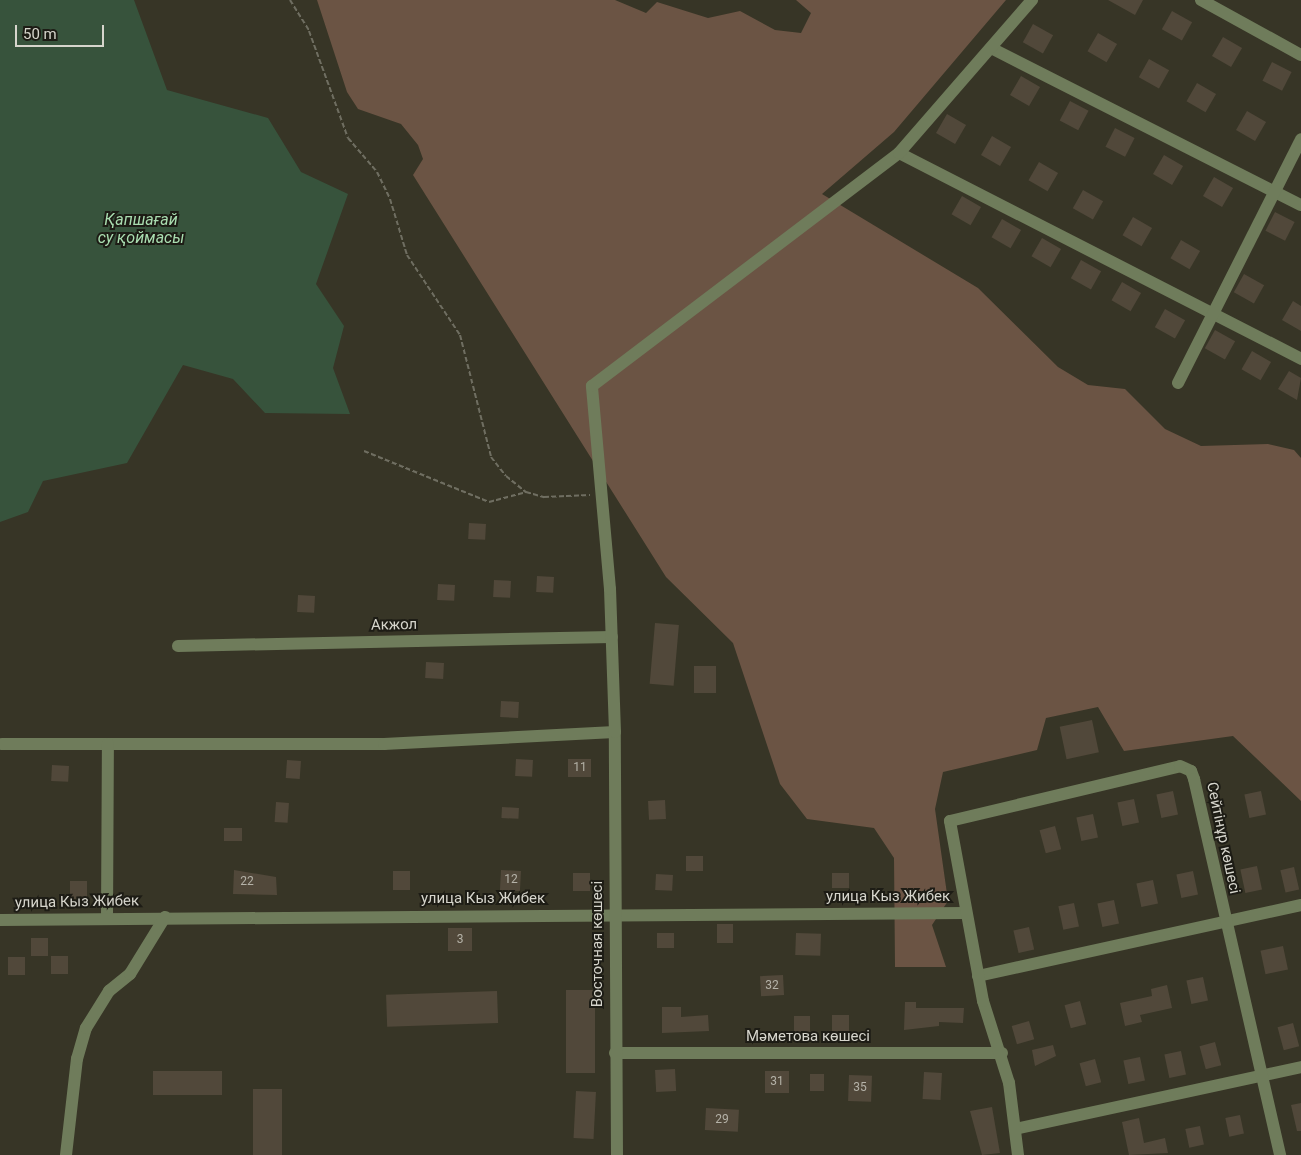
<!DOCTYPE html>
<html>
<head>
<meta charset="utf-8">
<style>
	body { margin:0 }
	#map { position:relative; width:1301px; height:1155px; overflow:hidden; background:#373526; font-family:Roboto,sans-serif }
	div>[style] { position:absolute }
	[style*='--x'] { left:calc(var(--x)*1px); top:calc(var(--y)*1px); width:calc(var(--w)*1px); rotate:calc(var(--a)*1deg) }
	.green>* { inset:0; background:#6b5444 }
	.water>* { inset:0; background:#37533c }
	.building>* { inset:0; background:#51483a; transform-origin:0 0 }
	.path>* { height:2px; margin-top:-1px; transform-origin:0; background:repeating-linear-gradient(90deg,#6f6e61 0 5px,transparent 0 7.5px) }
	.minor>* { height:12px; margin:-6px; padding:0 6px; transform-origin:6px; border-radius:6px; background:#6f7c5b }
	span { translate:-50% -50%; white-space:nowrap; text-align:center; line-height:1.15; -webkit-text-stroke:4px #1d1c15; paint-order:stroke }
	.number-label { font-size:12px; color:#b5b2a8 }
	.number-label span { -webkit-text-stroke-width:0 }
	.street-label { font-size:15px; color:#d6d5cc }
	.water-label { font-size:16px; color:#a9ddb0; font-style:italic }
	.scale { position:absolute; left:15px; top:25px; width:89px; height:22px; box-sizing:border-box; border:2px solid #d6d5cc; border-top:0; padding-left:6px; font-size:15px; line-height:18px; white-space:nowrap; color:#d6d5cc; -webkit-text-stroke:4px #1d1c15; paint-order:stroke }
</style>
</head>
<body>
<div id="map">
	<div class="green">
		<div style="clip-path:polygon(317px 0,615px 0,646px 13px,657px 2px,708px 18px,740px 11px,775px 30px,801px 33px,811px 13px,796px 0,1006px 0,894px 132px,822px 194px,978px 288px,1058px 367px,1088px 385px,1125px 389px,1165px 429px,1201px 446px,1268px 444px,1294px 450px,1301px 458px,1301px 801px,1233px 736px,1124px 751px,1098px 707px,1046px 718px,1037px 750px,943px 772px,935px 809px,948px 901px,932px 925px,946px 967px,895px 967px,894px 858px,874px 828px,807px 819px,780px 784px,733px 643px,666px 577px,413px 175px,423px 159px,418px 145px,401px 124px,358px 109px,347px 92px)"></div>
	</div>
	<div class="water">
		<div style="clip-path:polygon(0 0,134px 0,167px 90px,268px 118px,301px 172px,348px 194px,316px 284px,344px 326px,333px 368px,350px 414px,265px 413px,233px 379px,183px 365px,127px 463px,43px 481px,28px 512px,0 522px)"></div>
	</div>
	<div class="building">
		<div style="clip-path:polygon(1108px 0,1143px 0,1135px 15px)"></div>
		<div style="left:1172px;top:11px;width:23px;height:21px;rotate:29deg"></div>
		<div style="left:1033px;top:24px;width:23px;height:21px;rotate:29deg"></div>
		<div style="left:1098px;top:33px;width:22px;height:21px;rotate:30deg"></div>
		<div style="left:1223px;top:37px;width:22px;height:22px;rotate:30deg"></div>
		<div style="left:1149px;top:59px;width:23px;height:21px;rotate:29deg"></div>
		<div style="left:1272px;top:62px;width:22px;height:21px;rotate:27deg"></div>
		<div style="left:1021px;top:76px;width:22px;height:22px;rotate:30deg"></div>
		<div style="left:1197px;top:83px;width:22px;height:21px;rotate:30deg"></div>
		<div style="left:1070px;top:101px;width:21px;height:22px;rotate:28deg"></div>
		<div style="left:1247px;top:111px;width:22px;height:22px;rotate:30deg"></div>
		<div style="left:947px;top:114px;width:22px;height:22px;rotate:30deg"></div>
		<div style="left:1115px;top:128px;width:22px;height:21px;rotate:27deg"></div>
		<div style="left:992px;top:136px;width:22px;height:22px;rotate:30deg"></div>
		<div style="left:1164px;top:155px;width:22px;height:22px;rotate:30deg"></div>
		<div style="left:1039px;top:162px;width:22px;height:21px;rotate:30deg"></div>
		<div style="left:1214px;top:177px;width:22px;height:22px;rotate:30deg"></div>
		<div style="left:1083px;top:190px;width:23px;height:21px;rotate:29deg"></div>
		<div style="left:962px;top:196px;width:22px;height:21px;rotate:30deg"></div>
		<div style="left:1275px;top:212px;width:22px;height:21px;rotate:27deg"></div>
		<div style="left:1133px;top:217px;width:22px;height:21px;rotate:30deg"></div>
		<div style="left:1002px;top:219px;width:22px;height:21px;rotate:30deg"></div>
		<div style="left:1042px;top:238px;width:22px;height:21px;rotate:30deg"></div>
		<div style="left:1181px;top:240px;width:22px;height:21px;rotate:30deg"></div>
		<div style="left:1081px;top:260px;width:23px;height:21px;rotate:29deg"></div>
		<div style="left:1244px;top:274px;width:23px;height:21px;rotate:29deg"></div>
		<div style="left:1122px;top:282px;width:22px;height:21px;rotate:30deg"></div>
		<div style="clip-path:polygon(1293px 301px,1301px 306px,1301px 331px,1282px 320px)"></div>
		<div style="left:1165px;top:309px;width:23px;height:21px;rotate:29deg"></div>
		<div style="left:1215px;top:330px;width:23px;height:21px;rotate:29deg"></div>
		<div style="left:1252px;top:351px;width:22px;height:21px;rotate:30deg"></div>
		<div style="clip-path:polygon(1289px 371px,1301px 378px,1297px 400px,1278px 389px)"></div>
		<div style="left:469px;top:523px;width:17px;height:16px;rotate:3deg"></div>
		<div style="left:537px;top:576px;width:17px;height:16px;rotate:3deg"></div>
		<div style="left:494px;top:580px;width:17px;height:17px;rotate:3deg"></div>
		<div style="left:438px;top:584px;width:17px;height:16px;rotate:3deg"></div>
		<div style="left:298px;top:595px;width:17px;height:17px;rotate:3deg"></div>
		<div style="left:655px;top:623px;width:24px;height:61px;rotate:5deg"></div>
		<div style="left:426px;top:662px;width:18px;height:16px;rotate:3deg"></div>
		<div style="left:694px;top:666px;width:22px;height:27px"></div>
		<div style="left:501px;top:701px;width:18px;height:16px;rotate:3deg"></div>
		<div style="left:1092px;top:720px;width:33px;height:33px;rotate:78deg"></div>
		<div style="left:516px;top:759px;width:17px;height:17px;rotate:3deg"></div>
		<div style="left:568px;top:759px;width:23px;height:18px"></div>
		<div style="left:287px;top:760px;width:14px;height:18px;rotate:4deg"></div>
		<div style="left:52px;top:765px;width:17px;height:16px;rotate:3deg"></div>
		<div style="left:1173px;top:791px;width:24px;height:17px;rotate:78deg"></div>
		<div style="left:1261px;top:791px;width:24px;height:17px;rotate:78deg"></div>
		<div style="left:1134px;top:799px;width:24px;height:17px;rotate:78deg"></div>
		<div style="left:665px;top:800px;width:19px;height:17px;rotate:87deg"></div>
		<div style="left:276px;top:802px;width:13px;height:20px;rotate:4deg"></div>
		<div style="left:502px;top:807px;width:17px;height:11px;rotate:3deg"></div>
		<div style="left:1093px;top:814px;width:24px;height:17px;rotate:78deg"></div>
		<div style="left:1055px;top:826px;width:24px;height:16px;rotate:75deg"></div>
		<div style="left:224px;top:828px;width:18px;height:13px"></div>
		<div style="left:686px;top:856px;width:17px;height:15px"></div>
		<div style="left:1257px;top:866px;width:24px;height:17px;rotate:78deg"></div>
		<div style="left:1294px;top:867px;width:23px;height:14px;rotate:77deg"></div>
		<div style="clip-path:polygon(234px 870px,276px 877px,277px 895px,233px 894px)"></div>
		<div style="left:501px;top:870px;width:20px;height:20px;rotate:3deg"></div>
		<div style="left:393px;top:871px;width:17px;height:19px"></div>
		<div style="left:1193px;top:871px;width:24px;height:17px;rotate:78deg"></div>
		<div style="left:573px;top:873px;width:17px;height:18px"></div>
		<div style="left:832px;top:873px;width:17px;height:15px"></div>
		<div style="left:656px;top:874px;width:17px;height:16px;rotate:3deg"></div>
		<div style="left:1153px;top:880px;width:24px;height:17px;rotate:78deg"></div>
		<div style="left:70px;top:881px;width:17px;height:18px"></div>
		<div style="left:1114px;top:900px;width:24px;height:17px;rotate:78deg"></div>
		<div style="left:1074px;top:903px;width:24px;height:16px;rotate:78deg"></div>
		<div style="left:733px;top:924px;width:19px;height:16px;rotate:90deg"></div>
		<div style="left:1029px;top:927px;width:23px;height:16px;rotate:77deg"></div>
		<div style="left:448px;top:928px;width:24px;height:23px"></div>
		<div style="left:657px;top:933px;width:17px;height:15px"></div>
		<div style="left:796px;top:933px;width:25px;height:22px;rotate:2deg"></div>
		<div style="left:31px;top:938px;width:17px;height:18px"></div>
		<div style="left:1283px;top:946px;width:24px;height:23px;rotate:78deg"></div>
		<div style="left:51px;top:956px;width:17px;height:18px"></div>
		<div style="left:8px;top:957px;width:17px;height:18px"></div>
		<div style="left:783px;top:975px;width:20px;height:23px;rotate:87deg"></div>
		<div style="left:1203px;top:977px;width:24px;height:17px;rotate:78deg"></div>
		<div style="clip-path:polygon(1167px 985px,1172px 1008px,1140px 1015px,1142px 1022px,1125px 1026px,1120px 1003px,1152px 996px,1151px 989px)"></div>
		<div style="left:566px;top:990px;width:29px;height:83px"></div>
		<div style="left:497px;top:991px;width:32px;height:111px;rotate:88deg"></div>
		<div style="left:1080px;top:1001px;width:24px;height:16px;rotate:75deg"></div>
		<div style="clip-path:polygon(905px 1002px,916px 1002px,916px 1008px,964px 1008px,963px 1023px,939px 1022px,939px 1026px,904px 1030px)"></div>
		<div style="clip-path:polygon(662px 1007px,681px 1007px,681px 1017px,708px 1015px,709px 1031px,662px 1033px)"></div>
		<div style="left:832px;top:1015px;width:17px;height:16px"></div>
		<div style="left:810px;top:1016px;width:18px;height:16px;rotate:90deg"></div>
		<div style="left:1029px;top:1021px;width:19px;height:18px;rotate:74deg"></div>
		<div style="left:1293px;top:1023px;width:24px;height:16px;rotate:75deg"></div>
		<div style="left:1215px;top:1042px;width:24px;height:16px;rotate:75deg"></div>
		<div style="clip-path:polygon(1053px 1045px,1056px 1056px,1035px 1066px,1032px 1050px)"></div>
		<div style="left:1181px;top:1051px;width:24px;height:17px;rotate:78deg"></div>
		<div style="left:1140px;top:1057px;width:24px;height:17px;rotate:78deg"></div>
		<div style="left:1095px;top:1059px;width:24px;height:16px;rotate:75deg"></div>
		<div style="left:675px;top:1069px;width:22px;height:20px;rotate:87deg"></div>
		<div style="left:222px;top:1071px;width:24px;height:69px;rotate:90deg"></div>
		<div style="left:765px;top:1071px;width:24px;height:22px"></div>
		<div style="left:924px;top:1072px;width:18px;height:27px;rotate:3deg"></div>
		<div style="left:810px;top:1074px;width:14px;height:17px"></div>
		<div style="left:849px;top:1075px;width:23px;height:26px;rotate:2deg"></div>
		<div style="left:253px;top:1089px;width:29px;height:66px"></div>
		<div style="left:576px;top:1091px;width:20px;height:47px;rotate:3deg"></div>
		<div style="clip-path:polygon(1301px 1103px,1301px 1131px,1297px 1131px,1291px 1105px)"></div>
		<div style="clip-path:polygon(992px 1107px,1000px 1153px,982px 1155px,970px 1111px)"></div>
		<div style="left:706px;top:1108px;width:33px;height:22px;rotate:3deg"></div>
		<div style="left:1240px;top:1115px;width:19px;height:15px;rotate:78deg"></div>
		<div style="clip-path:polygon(1139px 1118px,1144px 1143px,1165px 1138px,1168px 1153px,1129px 1155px,1122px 1122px)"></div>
		<div style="left:1200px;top:1126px;width:19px;height:15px;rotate:78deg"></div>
	</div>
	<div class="path">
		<div style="--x:290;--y:0;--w:36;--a:58"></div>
		<div style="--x:309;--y:31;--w:114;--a:70"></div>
		<div style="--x:348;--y:138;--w:45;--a:49.5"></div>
		<div style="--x:377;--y:172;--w:30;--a:64"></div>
		<div style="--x:390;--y:199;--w:59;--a:73.1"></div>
		<div style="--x:407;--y:255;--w:96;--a:56.5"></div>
		<div style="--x:460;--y:335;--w:126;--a:75.7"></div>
		<div style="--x:491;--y:457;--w:24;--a:52"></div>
		<div style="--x:506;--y:476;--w:26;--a:39"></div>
		<div style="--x:526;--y:492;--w:19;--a:16"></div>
		<div style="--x:544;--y:497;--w:46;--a:-2.5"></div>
		<div style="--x:364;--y:451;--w:135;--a:22.2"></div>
		<div style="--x:489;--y:502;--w:38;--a:-15"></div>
	</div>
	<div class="minor">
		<div style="--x:1201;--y:0;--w:114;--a:28.8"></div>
		<div style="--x:991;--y:48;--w:347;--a:26.9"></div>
		<div style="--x:899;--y:153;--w:452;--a:27.1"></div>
		<div style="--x:1178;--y:383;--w:273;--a:-63.2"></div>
		<div style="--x:178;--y:646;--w:434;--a:-1.2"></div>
		<div style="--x:2;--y:744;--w:382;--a:0"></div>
		<div style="--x:384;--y:744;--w:231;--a:-3"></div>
		<div style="--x:107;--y:918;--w:174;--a:-89.7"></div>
		<div style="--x:0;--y:920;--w:965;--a:-0.42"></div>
		<div style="--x:978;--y:976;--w:331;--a:-12.4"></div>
		<div style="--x:615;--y:1053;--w:387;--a:0"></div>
		<div style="--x:1015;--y:1129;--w:293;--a:-12.2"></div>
		<div style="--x:66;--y:1155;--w:97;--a:-83.5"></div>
		<div style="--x:77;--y:1059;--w:32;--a:-74"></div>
		<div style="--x:86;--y:1028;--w:44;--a:-58.1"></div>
		<div style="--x:109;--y:991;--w:27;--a:-39"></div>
		<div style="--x:130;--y:974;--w:67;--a:-58.4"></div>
		<div style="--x:617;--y:1155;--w:423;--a:-90.3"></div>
		<div style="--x:615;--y:732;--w:143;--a:-92"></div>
		<div style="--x:610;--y:589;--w:204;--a:-95.1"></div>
		<div style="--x:592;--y:386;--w:385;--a:-37.2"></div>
		<div style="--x:899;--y:153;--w:203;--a:-49"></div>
		<div style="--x:1018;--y:1155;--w:73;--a:-97.1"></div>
		<div style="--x:1009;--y:1083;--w:86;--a:-107.6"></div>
		<div style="--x:983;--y:1001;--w:183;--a:-100.4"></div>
		<div style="--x:950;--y:821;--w:236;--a:-13.4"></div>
		<div style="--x:1180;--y:766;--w:12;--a:24"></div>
		<div style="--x:1191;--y:771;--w:9;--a:69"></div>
		<div style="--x:1194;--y:779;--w:386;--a:77.1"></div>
	</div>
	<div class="number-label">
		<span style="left:580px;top:768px">11</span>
		<span style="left:511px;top:880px">12</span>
		<span style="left:247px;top:882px">22</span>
		<span style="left:460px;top:940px">3</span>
		<span style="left:772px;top:986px">32</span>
		<span style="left:777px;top:1082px">31</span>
		<span style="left:860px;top:1088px">35</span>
		<span style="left:722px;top:1120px">29</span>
	</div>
	<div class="street-label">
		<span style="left:394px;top:625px;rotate:-1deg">Акжол</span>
		<span style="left:1223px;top:838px;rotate:78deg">Сейтінұр көшесі</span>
		<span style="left:888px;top:897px">улица Кыз Жибек</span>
		<span style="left:483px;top:899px">улица Кыз Жибек</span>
		<span style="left:77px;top:902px;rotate:-1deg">улица Кыз Жибек</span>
		<span style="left:598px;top:944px;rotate:-90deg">Восточная көшесі</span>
		<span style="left:808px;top:1037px">Мәметова көшесі</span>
	</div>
	<div class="water-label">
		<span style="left:141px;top:229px">Қапшағай<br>су қоймасы</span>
	</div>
	<div class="scale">50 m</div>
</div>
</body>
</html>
